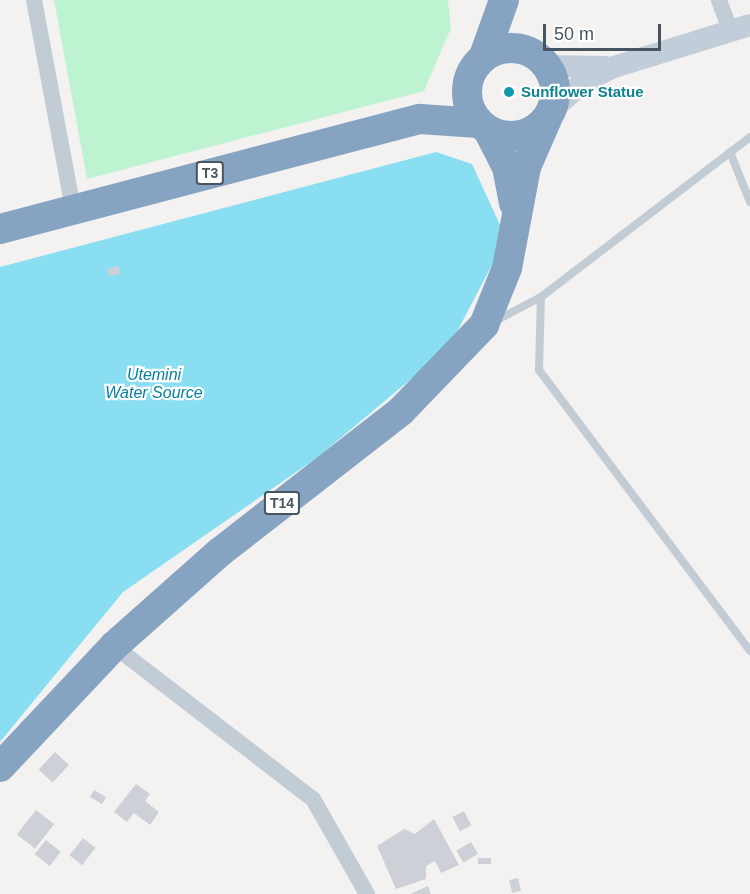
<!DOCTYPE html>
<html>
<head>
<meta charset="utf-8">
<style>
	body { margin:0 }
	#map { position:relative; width:750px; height:894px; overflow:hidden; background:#f4f1f1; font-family:Arial,sans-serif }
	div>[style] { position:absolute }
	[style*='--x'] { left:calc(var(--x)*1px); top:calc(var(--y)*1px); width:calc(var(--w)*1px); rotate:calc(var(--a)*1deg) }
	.green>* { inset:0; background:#bef3d2 }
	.water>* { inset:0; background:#89def2 }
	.building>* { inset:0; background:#cdd0d6; transform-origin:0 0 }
	.lane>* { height:8px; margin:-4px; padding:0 4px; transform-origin:4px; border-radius:4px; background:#c1ccd4 }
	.street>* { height:16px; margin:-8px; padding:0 8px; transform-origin:8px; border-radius:8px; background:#c1ccd4 }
	.secondary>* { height:22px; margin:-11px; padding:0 11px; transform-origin:11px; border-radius:11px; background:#c1cdd9 }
	.highway>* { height:30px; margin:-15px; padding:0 15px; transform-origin:15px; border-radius:15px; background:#86a4c2 }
	.highway>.ring { margin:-15px; padding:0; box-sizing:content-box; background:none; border:30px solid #86a4c2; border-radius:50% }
	.dots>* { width:16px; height:16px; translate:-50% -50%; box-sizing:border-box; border:3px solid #fff; border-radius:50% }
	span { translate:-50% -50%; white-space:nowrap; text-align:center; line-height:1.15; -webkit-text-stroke:4.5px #fff; paint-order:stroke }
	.shield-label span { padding:2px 4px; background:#fff; border:2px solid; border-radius:4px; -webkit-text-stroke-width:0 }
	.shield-label { font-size:14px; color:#485560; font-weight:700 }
	.culture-label { font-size:15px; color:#0d838f; font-weight:700 }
	.left { translate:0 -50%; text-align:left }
	.water-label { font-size:16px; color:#05809f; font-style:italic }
	.scale { position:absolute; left:543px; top:24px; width:118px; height:27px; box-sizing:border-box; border:3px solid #485560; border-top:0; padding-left:8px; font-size:18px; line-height:21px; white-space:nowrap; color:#485560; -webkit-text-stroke:4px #fff; paint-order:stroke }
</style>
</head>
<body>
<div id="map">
	<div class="green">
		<div style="clip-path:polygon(54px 0,448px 0,451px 28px,424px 91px,87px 179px)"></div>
	</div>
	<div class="water">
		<div style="clip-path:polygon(436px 152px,472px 164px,506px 238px,449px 347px,318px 457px,123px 592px,0 742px,0 267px)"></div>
	</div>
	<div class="building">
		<div style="left:118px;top:266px;width:8px;height:11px;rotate:76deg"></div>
		<div style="left:55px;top:752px;width:19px;height:24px;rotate:43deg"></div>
		<div style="clip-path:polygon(136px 784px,150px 794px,145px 801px,159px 812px,150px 825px,134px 813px,127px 822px,114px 812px)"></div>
		<div style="left:94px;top:790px;width:14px;height:8px;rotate:30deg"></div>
		<div style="left:36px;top:810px;width:23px;height:31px;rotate:38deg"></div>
		<div style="left:464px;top:811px;width:16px;height:13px;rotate:63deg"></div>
		<div style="clip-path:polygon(434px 819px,459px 865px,441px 873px,435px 861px,426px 866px,426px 879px,396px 889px,377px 846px,404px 829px,415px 834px)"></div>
		<div style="left:83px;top:838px;width:16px;height:22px;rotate:38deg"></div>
		<div style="left:46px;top:840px;width:19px;height:18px;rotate:39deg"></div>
		<div style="left:471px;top:842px;width:14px;height:17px;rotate:60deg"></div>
		<div style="left:478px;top:858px;width:13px;height:6px"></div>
		<div style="left:518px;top:878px;width:13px;height:9px;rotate:77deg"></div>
		<div style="clip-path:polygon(428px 886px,431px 894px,410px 894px)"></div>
	</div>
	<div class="lane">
		<div style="--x:730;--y:152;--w:54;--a:68.2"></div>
		<div style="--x:541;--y:297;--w:73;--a:91.6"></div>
		<div style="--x:539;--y:370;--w:351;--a:53.1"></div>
		<div style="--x:493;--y:322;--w:54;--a:-27.5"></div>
		<div style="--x:541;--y:297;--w:263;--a:-37.4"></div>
	</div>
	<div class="street">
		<div style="--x:34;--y:0;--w:212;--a:79.4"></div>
		<div style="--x:719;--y:0;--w:33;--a:70"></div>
		<div style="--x:114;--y:646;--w:251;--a:37.6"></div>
		<div style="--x:313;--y:799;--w:109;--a:60.4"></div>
	</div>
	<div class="secondary">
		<div style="--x:547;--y:66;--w:58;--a:1"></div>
		<div style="--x:552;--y:110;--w:42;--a:-42.1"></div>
		<div style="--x:583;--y:82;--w:34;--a:-26"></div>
		<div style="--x:614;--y:67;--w:142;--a:-17.2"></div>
	</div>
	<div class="highway">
		<div class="ring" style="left:467px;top:48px;width:58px;height:58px"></div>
		<div style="--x:484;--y:56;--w:59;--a:-70.3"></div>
		<div style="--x:489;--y:132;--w:39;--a:63"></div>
		<div style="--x:507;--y:167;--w:37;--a:79"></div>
		<div style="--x:0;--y:229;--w:434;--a:-14.7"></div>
		<div style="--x:420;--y:119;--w:58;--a:3.9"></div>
		<div style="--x:0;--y:767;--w:166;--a:-46.7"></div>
		<div style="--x:114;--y:646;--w:142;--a:-41.6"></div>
		<div style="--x:220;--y:552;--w:229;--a:-37.9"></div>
		<div style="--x:401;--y:411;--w:120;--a:-46"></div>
		<div style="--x:484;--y:325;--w:61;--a:-68"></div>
		<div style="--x:507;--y:268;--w:103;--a:-79.3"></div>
		<div style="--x:526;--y:167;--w:52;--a:-66.4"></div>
	</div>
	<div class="dots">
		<div style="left:509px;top:92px;background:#0f9aa8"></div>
	</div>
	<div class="shield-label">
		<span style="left:210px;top:173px">T3</span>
		<span style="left:282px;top:503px">T14</span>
	</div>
	<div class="culture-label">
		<span class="left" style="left:521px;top:92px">Sunflower Statue</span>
	</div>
	<div class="water-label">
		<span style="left:154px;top:384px">Utemini<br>Water Source</span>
	</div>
	<div class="scale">50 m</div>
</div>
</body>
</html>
